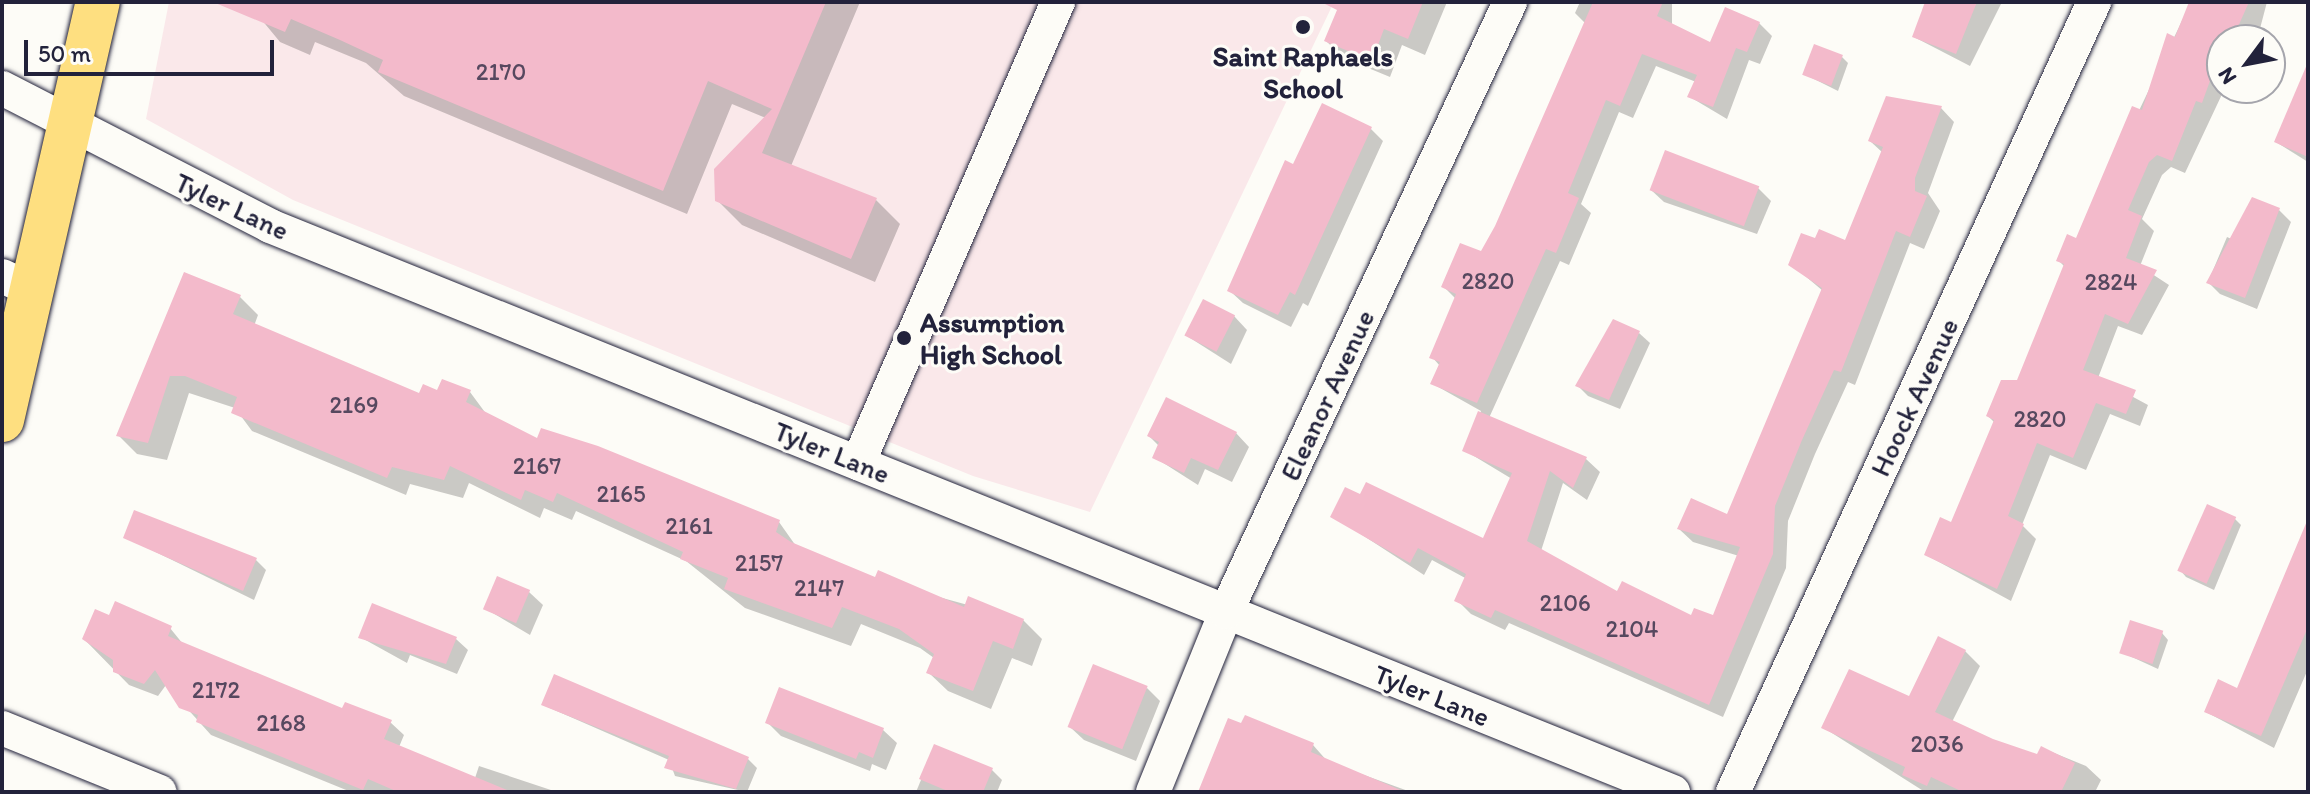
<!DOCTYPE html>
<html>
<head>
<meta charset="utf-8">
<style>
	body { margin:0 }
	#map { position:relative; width:2310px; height:794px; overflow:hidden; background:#fdfcf7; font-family:Itim,sans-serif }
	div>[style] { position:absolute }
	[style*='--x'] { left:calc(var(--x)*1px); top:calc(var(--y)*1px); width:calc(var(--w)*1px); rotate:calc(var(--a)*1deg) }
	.built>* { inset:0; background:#fae8ea }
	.shadow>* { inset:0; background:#0003 }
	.building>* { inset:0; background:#f3bacb; transform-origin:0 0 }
	.roads { filter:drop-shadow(0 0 2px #22223b) drop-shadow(0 0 2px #22223b) }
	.minor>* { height:34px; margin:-17px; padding:0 17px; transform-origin:17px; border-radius:17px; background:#fdfcf7 }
	.major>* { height:44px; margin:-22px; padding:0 22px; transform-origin:22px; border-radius:22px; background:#fedf80 }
	.dots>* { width:22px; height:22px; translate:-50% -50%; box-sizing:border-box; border:4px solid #fdfcf7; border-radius:50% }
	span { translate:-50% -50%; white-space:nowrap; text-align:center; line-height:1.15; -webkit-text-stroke:6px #fdfcf7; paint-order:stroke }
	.number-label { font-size:24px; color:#56485f }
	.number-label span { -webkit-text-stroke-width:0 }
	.poi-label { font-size:28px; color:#22223b; font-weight:700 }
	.left { translate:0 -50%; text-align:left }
	.street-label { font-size:28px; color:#22223b }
	.frame { position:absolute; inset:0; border:4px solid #22223b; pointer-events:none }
	.north { position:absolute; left:2206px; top:24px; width:80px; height:80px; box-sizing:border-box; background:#fdfcf7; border:2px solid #a5a5ac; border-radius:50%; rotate:238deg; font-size:22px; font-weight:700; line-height:32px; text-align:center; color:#22223b }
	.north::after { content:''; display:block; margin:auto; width:28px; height:36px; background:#22223b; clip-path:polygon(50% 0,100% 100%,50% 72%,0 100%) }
	.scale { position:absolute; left:24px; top:40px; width:250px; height:36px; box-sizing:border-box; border:4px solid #22223b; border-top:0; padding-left:10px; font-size:24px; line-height:28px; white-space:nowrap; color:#22223b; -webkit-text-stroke:6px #fdfcf7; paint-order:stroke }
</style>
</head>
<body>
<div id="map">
	<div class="built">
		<div style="clip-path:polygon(169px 2px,1334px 2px,1090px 512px,973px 476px,293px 200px,146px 119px)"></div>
	</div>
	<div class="shadow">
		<div style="clip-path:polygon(247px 2px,860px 2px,791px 166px,876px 200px,900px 224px,875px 282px,742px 225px,717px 200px,766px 118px,732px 104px,687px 214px,404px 96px,366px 63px,315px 42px,310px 55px,280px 42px)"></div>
		<div style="clip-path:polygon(1342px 2px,1447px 2px,1425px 55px,1402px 45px,1390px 77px,1344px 58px,1326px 41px)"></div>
		<div style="clip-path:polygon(1580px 2px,1672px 2px,1672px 26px,1711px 45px,1759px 23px,1772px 36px,1760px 64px,1749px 60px,1727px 119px,1690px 97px,1696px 82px,1656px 66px,1633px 118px,1619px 112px,1581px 204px,1591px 213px,1569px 265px,1560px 261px,1489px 418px,1586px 459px,1600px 472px,1587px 500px,1563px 483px,1541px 551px,1618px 594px,1692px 618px,1714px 618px,1739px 556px,1693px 542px,1679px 529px,1728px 517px,1823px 291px,1791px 264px,1816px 241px,1846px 242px,1883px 153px,1870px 141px,1941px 108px,1954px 122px,1928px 193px,1940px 211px,1924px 249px,1910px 243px,1855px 385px,1848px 382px,1815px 454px,1788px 521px,1786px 568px,1723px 717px,1509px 623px,1505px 630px,1471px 614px,1457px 600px,1467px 579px,1432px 560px,1424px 575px,1333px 516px,1484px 540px,1512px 479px,1464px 450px,1481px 411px,1433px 384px,1440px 366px,1432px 357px,1456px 299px,1444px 287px,1481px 254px,1497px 227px,1586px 24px,1575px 13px)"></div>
		<div style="clip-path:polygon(1929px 2px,2002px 2px,1970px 66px,1914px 37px)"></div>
		<div style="clip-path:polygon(2191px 2px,2267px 2px,2257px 40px,2222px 40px,2222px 88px,2253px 88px,2248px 101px,2224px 90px,2185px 173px,2171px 167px,2162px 175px,2142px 219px,2154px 231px,2140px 266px,2169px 285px,2142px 335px,2118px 326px,2098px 378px,2148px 405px,2140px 426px,2110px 414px,2086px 470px,2050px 455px,2022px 525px,2036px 539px,2011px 601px,1926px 555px,1952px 524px,1995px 423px,1988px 416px,2018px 382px,2065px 267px,2058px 260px,2077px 240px)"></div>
		<div style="clip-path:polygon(1842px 57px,1848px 63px,1838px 91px,1804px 74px)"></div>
		<div style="clip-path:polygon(2308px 118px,2308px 162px,2276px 142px)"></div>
		<div style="clip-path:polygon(1370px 128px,1383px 141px,1308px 306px,1303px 303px,1291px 327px,1243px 303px,1230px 291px,1294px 166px)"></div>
		<div style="clip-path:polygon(1758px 188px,1771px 201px,1757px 234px,1664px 202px,1650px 189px)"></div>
		<div style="clip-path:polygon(2279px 210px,2291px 222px,2257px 309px,2220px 294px,2208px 282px,2227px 237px,2236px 241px)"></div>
		<div style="clip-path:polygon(186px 274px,240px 297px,258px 315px,254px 326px,421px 395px,470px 392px,487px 415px,538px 440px,779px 522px,796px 546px,877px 580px,1023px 620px,1042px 639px,1032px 666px,1012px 658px,991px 709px,948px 691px,929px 673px,934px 658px,920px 648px,861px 624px,851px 646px,745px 608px,686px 561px,576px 511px,572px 520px,544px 508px,540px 518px,469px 483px,463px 498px,410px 484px,406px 495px,252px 431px,235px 408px,189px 393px,167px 460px,137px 454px,118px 435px)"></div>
		<div style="clip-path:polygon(1234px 316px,1247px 330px,1231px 364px,1187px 336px)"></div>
		<div style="clip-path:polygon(1639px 333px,1650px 343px,1620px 409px,1588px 396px,1578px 386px)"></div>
		<div style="clip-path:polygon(1236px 433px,1249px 447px,1232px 482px,1205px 469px,1198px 485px,1154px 457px,1159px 446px,1149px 436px)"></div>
		<div style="clip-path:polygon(2235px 519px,2241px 525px,2214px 590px,2186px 577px,2180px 570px)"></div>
		<div style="clip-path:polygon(2308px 527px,2308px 669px,2274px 748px,2206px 712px,2238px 690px)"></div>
		<div style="clip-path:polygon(125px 537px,256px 560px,266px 570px,254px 600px)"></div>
		<div style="clip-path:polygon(529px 592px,543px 605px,530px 635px,486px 609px)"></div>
		<div style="clip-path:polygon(110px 617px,170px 628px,183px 644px,343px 711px,390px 722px,404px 735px,399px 747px,475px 778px,479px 766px,557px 792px,351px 792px,211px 735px,166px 685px,158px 696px,129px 685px,84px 639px)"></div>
		<div style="clip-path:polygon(2162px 633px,2168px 640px,2158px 669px,2121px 652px)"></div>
		<div style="clip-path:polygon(360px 637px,456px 639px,468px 650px,457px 674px,410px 655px,407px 663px)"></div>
		<div style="clip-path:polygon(1965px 651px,1980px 666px,1952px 722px,1992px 741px,2038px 756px,2042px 748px,2086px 766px,2101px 780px,2095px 792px,1925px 792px,1824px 728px,1910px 698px)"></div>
		<div style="clip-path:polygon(1147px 688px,1160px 701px,1136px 761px,1084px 740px,1070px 727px)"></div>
		<div style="clip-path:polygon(543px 705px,748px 759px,757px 768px,747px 792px,675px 776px,669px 760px)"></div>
		<div style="clip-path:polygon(767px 722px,883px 730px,897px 743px,886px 770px,872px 764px,870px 771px,781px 736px)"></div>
		<div style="clip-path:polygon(1313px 745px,1328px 762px,1411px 792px,1204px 792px)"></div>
		<div style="clip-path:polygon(935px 746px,992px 770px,1002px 780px,997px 792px,916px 792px)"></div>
	</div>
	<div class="building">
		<div style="clip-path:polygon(213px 2px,826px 2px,762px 153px,877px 198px,851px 259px,715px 201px,714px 169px,772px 109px,708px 81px,663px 191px,378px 72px,383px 60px,340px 40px,291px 19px,285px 32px)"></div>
		<div style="clip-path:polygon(1321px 2px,1423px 2px,1408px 39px,1384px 29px,1372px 61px,1324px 41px,1337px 10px)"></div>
		<div style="clip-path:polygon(1593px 2px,1663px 2px,1657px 16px,1710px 42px,1725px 7px,1760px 22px,1747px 52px,1736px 48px,1713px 107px,1687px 97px,1697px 75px,1642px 54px,1620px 106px,1606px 100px,1568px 193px,1579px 198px,1556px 253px,1546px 249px,1477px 403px,1430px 384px,1440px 362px,1429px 358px,1456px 294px,1441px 287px,1460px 243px,1481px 251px,1495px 226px)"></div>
		<div style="clip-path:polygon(1925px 2px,1977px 2px,1956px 54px,1912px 37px)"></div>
		<div style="clip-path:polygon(2189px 2px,2249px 2px,2237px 29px,2256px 36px,2222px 40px,2222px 84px,2211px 78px,2202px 103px,2196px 101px,2172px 161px,2157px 155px,2149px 162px,2128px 210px,2142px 216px,2126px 258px,2157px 270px,2128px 324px,2105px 314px,2083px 370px,2136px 390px,2126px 414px,2096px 403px,2073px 458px,2037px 443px,2008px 516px,2024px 524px,1997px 589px,1924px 555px,1940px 517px,1951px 522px,1994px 420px,1986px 416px,2001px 380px,2017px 380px,2064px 264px,2056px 261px,2067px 234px,2076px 238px,2132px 106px,2142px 110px,2167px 33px,2175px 37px)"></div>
		<div style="left:1814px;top:44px;width:31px;height:33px;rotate:21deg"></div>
		<div style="clip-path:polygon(2308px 62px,2308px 157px,2274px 142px)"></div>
		<div style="clip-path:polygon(1886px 96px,1942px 106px,1915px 178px,1915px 191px,1927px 196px,1910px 237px,1896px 231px,1841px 372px,1834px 370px,1802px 440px,1775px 506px,1773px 554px,1709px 705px,1495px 610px,1491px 618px,1454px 601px,1466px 574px,1418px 548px,1410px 563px,1330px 517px,1345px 487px,1360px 494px,1366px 482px,1483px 538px,1512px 473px,1462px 451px,1478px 411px,1587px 457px,1573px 488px,1550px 471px,1527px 541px,1617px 591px,1622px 581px,1691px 615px,1694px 608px,1713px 615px,1740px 547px,1677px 529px,1691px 498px,1727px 514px,1822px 288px,1788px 265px,1801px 233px,1815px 238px,1819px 229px,1845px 240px,1883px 147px,1868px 141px)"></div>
		<div style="clip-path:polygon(1322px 103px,1372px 127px,1295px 295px,1290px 292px,1278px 315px,1227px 291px,1285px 160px,1293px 164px)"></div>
		<div style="left:1665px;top:150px;width:101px;height:43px;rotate:21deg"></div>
		<div style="clip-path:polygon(2252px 197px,2280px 208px,2245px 298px,2206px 283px)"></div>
		<div style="clip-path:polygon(184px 272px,241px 295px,233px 314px,419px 393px,423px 384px,437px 390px,442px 379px,471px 390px,466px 402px,537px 438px,541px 428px,598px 446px,780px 520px,776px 532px,791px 542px,875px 577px,878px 570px,964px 607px,968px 596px,1024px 619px,1013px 649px,993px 641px,973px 691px,926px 673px,934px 654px,899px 629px,842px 607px,832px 628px,724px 589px,728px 578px,680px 559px,683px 552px,557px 493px,553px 502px,525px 490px,521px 500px,450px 466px,444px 480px,392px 467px,387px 478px,231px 413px,237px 397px,185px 376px,170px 376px,148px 443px,116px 436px)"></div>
		<div style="left:1203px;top:299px;width:36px;height:41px;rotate:27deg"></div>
		<div style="clip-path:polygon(1613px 319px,1640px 331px,1609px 400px,1575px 386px)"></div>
		<div style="clip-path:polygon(1166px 397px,1237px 432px,1218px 470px,1191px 458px,1184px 473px,1152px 458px,1159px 442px,1147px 436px)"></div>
		<div style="left:2207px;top:504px;width:32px;height:73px;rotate:24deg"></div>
		<div style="clip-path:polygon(134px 510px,257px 558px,243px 591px,123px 538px)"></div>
		<div style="clip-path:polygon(2307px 521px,2308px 627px,2261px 736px,2204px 712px,2218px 679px,2237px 688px)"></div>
		<div style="left:497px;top:576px;width:36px;height:36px;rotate:23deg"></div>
		<div style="clip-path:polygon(115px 601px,172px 626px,168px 636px,342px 708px,345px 702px,392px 720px,384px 739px,512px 792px,398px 792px,368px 779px,363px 790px,196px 722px,198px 715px,179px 708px,155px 670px,144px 684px,113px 672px,113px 660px,82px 639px,95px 609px,109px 615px)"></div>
		<div style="clip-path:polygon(372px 603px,457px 637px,446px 664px,358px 638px)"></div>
		<div style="left:2130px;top:620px;width:35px;height:35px;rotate:18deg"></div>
		<div style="clip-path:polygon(1938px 636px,1966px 650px,1935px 712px,1993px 739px,2037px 754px,2041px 746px,2075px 763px,2061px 792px,1963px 792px,1931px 777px,1927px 786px,1902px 775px,1905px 767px,1821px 728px,1849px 669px,1909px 696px)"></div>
		<div style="left:1093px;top:664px;width:59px;height:68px;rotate:22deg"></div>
		<div style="clip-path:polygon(554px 674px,749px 757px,736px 789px,664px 768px,669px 756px,541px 705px)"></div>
		<div style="clip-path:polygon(779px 687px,884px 728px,873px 758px,859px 752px,856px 759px,765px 723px)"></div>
		<div style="clip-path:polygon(1245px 715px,1314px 743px,1311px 752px,1405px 792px,1198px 792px,1228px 718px,1241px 723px)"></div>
		<div style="clip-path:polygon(934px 744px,993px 768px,983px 792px,950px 792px,919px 779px)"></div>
	</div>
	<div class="roads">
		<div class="minor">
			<div style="--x:2;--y:88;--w:301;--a:27.2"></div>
			<div style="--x:270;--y:226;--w:1513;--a:21.97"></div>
			<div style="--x:2;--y:276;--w:31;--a:25"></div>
			<div style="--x:858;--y:463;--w:503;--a:-66.55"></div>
			<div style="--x:2;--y:728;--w:170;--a:22.1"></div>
			<div style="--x:1153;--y:792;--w:194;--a:-67.9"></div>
			<div style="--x:1226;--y:612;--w:673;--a:-65.03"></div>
			<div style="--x:1733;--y:792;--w:869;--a:-65.44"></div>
		</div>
		<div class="major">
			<div style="--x:2;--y:420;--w:429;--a:-77.1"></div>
		</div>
	</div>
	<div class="dots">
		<div style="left:1303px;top:27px;background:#22223b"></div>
		<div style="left:904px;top:338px;background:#22223b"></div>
	</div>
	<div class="number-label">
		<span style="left:501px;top:72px">2170</span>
		<span style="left:1488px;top:281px">2820</span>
		<span style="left:2111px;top:282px">2824</span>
		<span style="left:354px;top:405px">2169</span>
		<span style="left:2040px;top:419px">2820</span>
		<span style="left:537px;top:466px">2167</span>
		<span style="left:621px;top:494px">2165</span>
		<span style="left:689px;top:526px">2161</span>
		<span style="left:759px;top:563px">2157</span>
		<span style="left:819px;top:588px">2147</span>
		<span style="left:1565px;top:603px">2106</span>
		<span style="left:1632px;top:629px">2104</span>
		<span style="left:216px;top:690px">2172</span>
		<span style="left:281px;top:723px">2168</span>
		<span style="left:1937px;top:744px">2036</span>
	</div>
	<div class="poi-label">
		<span style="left:1303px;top:72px">Saint Raphaels<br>School</span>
		<span class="left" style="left:920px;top:338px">Assumption<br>High School</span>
	</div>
	<div class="street-label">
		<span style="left:232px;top:206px;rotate:25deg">Tyler Lane</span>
		<span style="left:1327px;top:395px;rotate:-65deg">Eleanor Avenue</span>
		<span style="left:1914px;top:397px;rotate:-65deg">Hoock Avenue</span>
		<span style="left:832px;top:452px;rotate:22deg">Tyler Lane</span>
		<span style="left:1432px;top:695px;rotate:22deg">Tyler Lane</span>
	</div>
	<div class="frame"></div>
	<div class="north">N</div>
	<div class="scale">50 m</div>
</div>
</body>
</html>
